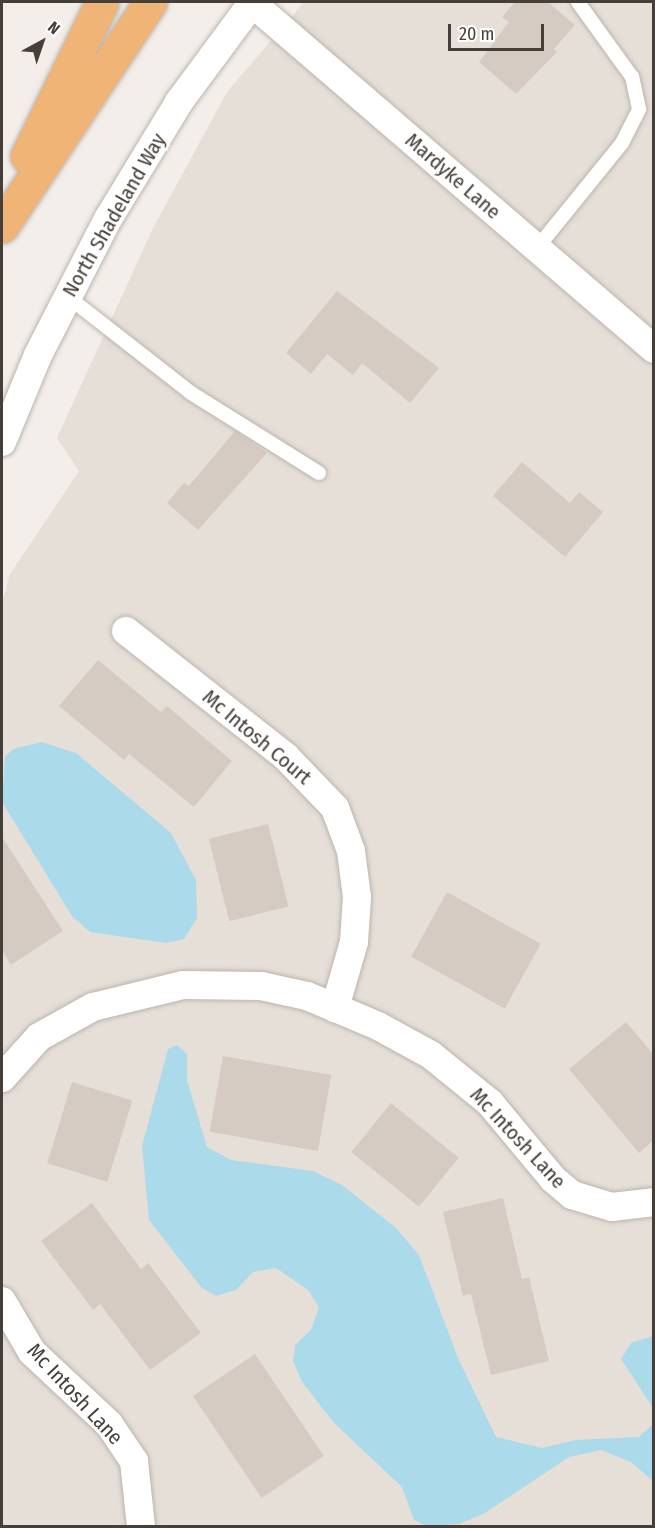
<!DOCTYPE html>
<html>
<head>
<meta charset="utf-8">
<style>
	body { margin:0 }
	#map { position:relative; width:655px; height:1528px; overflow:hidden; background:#f3eee9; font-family:"Fira Sans Condensed",sans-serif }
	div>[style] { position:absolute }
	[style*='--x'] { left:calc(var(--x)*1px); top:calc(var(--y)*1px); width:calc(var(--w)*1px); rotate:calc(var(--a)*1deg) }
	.residential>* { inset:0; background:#e6dfd8 }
	.water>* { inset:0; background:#abdaea }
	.building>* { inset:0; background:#d6cbc2; transform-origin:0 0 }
	.roads { filter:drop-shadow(0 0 2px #bdb4ac) drop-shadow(0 0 2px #bdb4ac) }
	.lane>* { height:14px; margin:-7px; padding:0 7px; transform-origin:7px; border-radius:7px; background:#fff }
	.street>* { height:28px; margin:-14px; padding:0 14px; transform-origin:14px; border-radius:14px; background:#fff }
	.highway>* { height:33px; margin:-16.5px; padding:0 16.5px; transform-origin:16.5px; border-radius:16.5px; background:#f0b476 }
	span { translate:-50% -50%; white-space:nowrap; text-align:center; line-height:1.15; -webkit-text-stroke:5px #fff; paint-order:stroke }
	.street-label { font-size:21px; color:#463e38 }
	.frame { position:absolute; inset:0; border:3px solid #463e38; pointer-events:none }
	.north { position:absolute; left:12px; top:12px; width:60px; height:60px; -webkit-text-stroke:4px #fff; paint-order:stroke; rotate:40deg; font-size:16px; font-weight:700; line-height:24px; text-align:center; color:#463e38 }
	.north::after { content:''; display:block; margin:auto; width:21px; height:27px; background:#463e38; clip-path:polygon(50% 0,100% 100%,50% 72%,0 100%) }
	.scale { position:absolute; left:448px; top:24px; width:96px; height:27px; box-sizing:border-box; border:3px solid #463e38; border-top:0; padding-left:8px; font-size:18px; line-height:21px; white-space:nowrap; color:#463e38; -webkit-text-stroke:4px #fff; paint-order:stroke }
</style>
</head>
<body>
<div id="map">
	<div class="residential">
		<div style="clip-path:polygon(304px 2px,653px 2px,653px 1526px,2px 1526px,2px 603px,10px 574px,79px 471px,57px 438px,153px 228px,227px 92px)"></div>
	</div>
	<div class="water">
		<div style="clip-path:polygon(42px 742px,76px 753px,171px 833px,196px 880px,197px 918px,184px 939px,166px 943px,90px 932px,72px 916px,2px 802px,5px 757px,13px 749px)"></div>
		<div style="clip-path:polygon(177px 1045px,187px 1054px,187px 1080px,207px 1147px,231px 1160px,313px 1171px,342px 1185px,396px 1228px,419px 1255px,458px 1358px,496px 1437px,542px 1448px,575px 1440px,639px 1437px,652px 1425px,653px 1414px,653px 1481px,631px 1462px,601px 1450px,569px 1457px,485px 1513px,459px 1524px,427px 1526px,414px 1520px,402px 1487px,334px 1423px,302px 1382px,293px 1361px,295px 1345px,311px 1330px,319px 1307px,308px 1290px,276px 1268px,253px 1272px,236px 1290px,216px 1296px,202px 1288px,149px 1220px,142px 1146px,168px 1049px)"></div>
		<div style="clip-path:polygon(653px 1336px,654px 1336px,653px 1408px,621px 1359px,631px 1343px)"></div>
	</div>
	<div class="building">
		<div style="clip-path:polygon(515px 2px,548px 2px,575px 25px,554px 49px,557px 52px,516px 94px,479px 62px,509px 22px,502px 17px)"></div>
		<div style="clip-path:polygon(337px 291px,439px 368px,410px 403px,362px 363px,353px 375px,327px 354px,311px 374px,286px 353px)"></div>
		<div style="clip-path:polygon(235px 431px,267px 453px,198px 530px,167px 503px,184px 483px,189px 486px)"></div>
		<div style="clip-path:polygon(522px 462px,570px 503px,579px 492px,603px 512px,565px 557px,493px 496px)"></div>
		<div style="clip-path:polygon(98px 660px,161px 712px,167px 706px,232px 761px,194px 807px,129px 754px,124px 760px,59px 706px)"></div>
		<div style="left:268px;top:824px;width:85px;height:61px;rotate:76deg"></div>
		<div style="clip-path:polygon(2px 837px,63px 931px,11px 965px,2px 950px)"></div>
		<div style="left:447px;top:892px;width:107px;height:74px;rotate:29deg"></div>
		<div style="clip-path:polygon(626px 1022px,654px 1055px,654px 1140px,639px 1153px,569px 1069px)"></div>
		<div style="left:223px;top:1056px;width:110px;height:77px;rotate:10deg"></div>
		<div style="left:72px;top:1082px;width:63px;height:85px;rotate:17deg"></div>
		<div style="left:391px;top:1103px;width:87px;height:63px;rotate:39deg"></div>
		<div style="clip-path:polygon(503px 1198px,522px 1279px,529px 1277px,549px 1361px,491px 1375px,471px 1294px,463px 1296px,443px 1212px)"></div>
		<div style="clip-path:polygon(92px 1203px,141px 1269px,148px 1263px,201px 1333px,150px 1370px,100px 1304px,93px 1310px,41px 1241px)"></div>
		<div style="left:255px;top:1354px;width:123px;height:75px;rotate:56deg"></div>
	</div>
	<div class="roads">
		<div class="lane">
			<div style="--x:537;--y:248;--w:135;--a:-51"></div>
			<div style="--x:622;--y:143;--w:38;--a:-63"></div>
			<div style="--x:639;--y:109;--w:33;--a:-102"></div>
			<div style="--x:632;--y:77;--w:92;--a:-125.8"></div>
			<div style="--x:67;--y:296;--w:157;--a:38"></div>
			<div style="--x:191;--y:393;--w:151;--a:32"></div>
		</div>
		<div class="street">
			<div style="--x:252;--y:3;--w:530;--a:40.72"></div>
			<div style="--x:2;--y:442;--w:94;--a:-67.5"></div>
			<div style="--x:38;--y:355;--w:153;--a:-62.8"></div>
			<div style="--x:108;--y:219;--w:137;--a:-58.7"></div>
			<div style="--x:179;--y:102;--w:124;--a:-53.5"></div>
			<div style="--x:126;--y:631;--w:204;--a:38.2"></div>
			<div style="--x:286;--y:757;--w:71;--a:46.1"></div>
			<div style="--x:335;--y:808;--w:46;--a:69.6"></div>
			<div style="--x:351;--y:851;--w:46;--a:82.6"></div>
			<div style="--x:357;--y:897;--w:45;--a:93.8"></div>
			<div style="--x:354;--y:942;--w:69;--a:106.1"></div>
			<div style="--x:2;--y:1078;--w:55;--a:-47.9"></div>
			<div style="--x:39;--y:1037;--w:62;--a:-29.1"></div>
			<div style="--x:93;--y:1007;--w:93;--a:-13.7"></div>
			<div style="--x:183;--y:985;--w:78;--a:0.7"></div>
			<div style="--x:261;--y:986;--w:47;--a:12.3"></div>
			<div style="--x:307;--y:996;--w:77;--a:22.9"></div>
			<div style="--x:378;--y:1026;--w:60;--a:28.7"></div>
			<div style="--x:431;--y:1055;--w:76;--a:39.1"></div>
			<div style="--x:490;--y:1103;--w:99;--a:50.3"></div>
			<div style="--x:553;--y:1179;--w:25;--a:40"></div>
			<div style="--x:572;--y:1195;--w:42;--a:16.7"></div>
			<div style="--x:612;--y:1207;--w:42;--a:-6.8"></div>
			<div style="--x:2;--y:1301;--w:59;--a:59.5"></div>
			<div style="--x:32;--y:1352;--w:105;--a:43.1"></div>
			<div style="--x:109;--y:1424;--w:45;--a:56"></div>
			<div style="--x:134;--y:1461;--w:65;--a:83.9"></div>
		</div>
		<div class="highway">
			<div style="--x:27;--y:156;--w:171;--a:-64"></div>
			<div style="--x:2;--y:226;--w:268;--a:-56.5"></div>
		</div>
	</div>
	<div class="street-label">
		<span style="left:453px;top:176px;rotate:41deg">Mardyke Lane</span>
		<span style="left:114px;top:215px;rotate:-60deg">North Shadeland Way</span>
		<span style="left:257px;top:737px;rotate:40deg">Mc Intosh Court</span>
		<span style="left:518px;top:1138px;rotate:47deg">Mc Intosh Lane</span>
		<span style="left:75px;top:1394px;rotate:47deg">Mc Intosh Lane</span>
	</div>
	<div class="frame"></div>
	<div class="north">N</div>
	<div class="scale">20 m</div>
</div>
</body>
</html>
